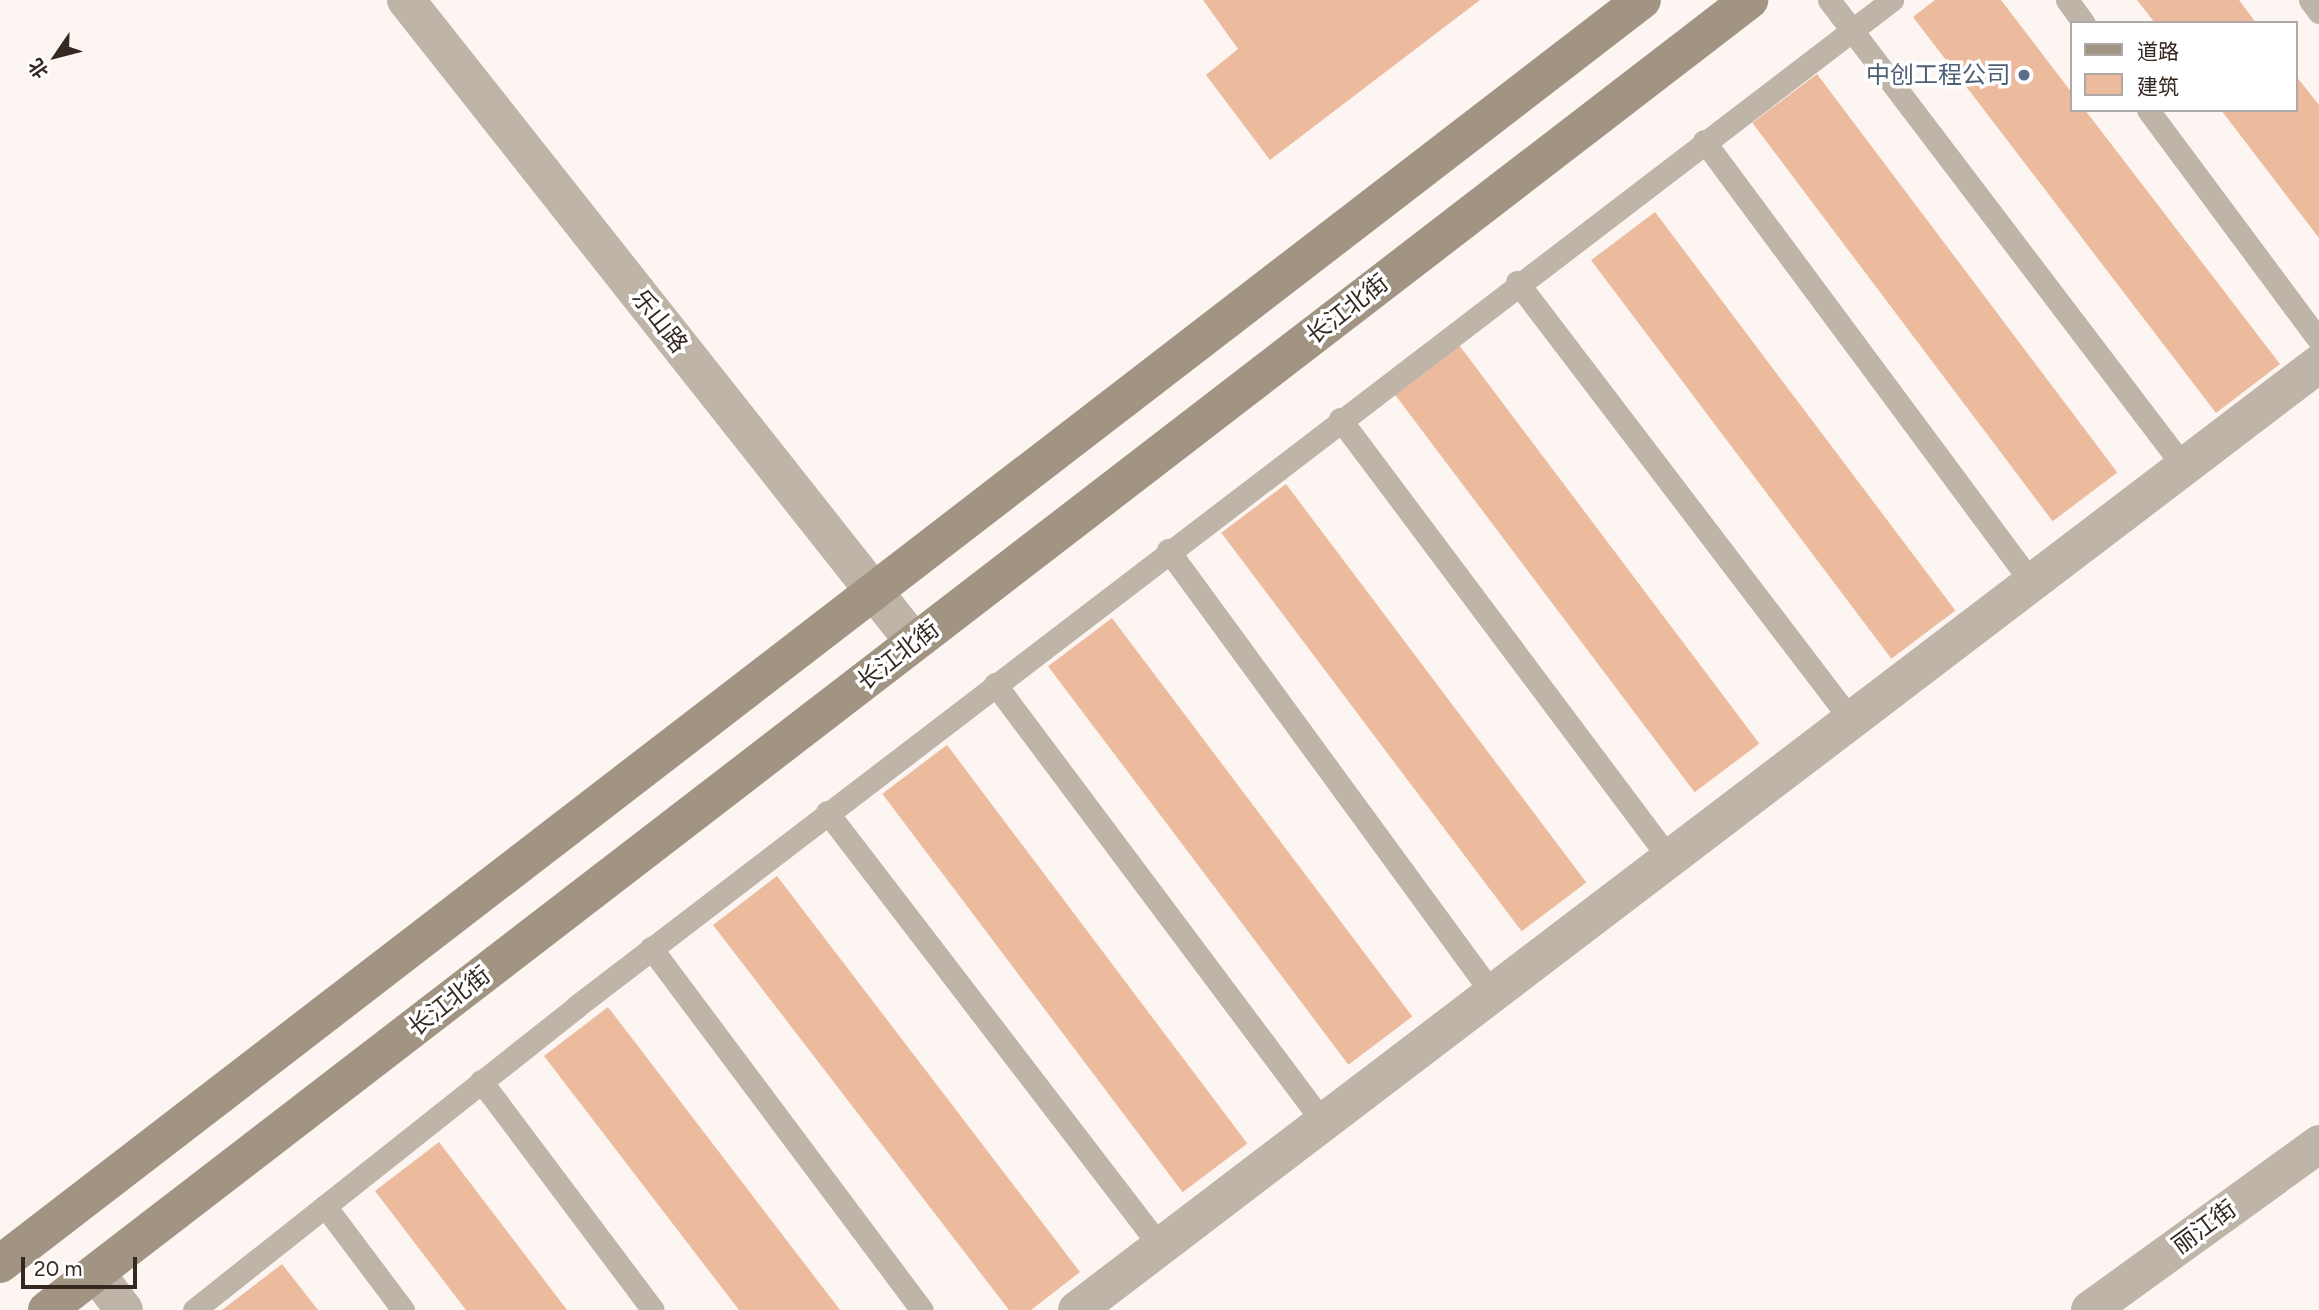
<!DOCTYPE html>
<html>
<head>
<meta charset="utf-8">
<style>
	body { margin:0 }
	#map { position:relative; width:2319px; height:1310px; overflow:hidden; background:#fcf5f1; font-family:Figtree,"Noto Sans SC",sans-serif }
	div>[style] { position:absolute }
	[style*='--x'] { left:calc(var(--x)*1px); top:calc(var(--y)*1px); width:calc(var(--w)*1px); rotate:calc(var(--a)*1deg) }
	.building>* { inset:0; background:#ecba9c; transform-origin:0 0 }
	.service>* { height:23px; margin:-11.5px; padding:0 11.5px; transform-origin:11.5px; border-radius:11.5px; background:#beb4a8 }
	.minor>* { height:38px; margin:-19px; padding:0 19px; transform-origin:19px; border-radius:19px; background:#beb4a8 }
	.tertiary>* { height:38px; margin:-19px; padding:0 19px; transform-origin:19px; border-radius:19px; background:#beb4a8 }
	.secondary>* { height:38px; margin:-19px; padding:0 19px; transform-origin:19px; border-radius:19px; background:#a29482 }
	.dots>* { width:19px; height:19px; translate:-50% -50%; box-sizing:border-box; border:4px solid #fff; border-radius:50% }
	span { translate:-50% -50%; white-space:nowrap; text-align:center; line-height:1.15; -webkit-text-stroke:7px #fff; paint-order:stroke }
	.service-label { font-size:24px; color:#4e5e75 }
	.right { translate:-100% -50%; text-align:right }
	.street-label { font-size:24px; color:#352821 }
	.legend { position:absolute; left:2070px; top:21px; width:228px; height:91px; box-sizing:border-box; background:#fff; border:2px solid #aea9a6; margin:0; padding:9px 12px; list-style:none; font-size:21px; color:#352821 }
	.legend li { display:flex; align-items:center; gap:14px; height:35px }
	.legend b { width:35px; border:2px solid #aea9a6 }
	.north { position:absolute; left:21px; top:21px; width:70px; height:70px; -webkit-text-stroke:5px #fff; paint-order:stroke; rotate:235deg; font-size:19px; font-weight:700; line-height:28px; text-align:center; color:#352821 }
	.north::after { content:''; display:block; margin:auto; width:24px; height:32px; background:#352821; clip-path:polygon(50% 0,100% 100%,50% 72%,0 100%) }
	.scale { position:absolute; left:21px; top:1257px; width:116px; height:32px; box-sizing:border-box; border:4px solid #352821; border-top:0; padding-left:9px; font-size:21px; line-height:24px; white-space:nowrap; color:#352821; -webkit-text-stroke:5px #fff; paint-order:stroke }
</style>
</head>
<body>
<div id="map">
	<div class="building">
		<div style="clip-path:polygon(1203px 0,1480px 0,1270px 160px,1206px 75px,1238px 49px)"></div>
		<div style="clip-path:polygon(1935px 0,2001px 0,2072px 93px,2072px 110px,2085px 110px,2280px 364px,2216px 413px,1913px 17px)"></div>
		<div style="clip-path:polygon(2137px 0,2239px 0,2256px 23px,2155px 23px)"></div>
		<div style="left:1817px;top:74px;width:499px;height:81px;rotate:53deg"></div>
		<div style="clip-path:polygon(2296px 76px,2319px 105px,2319px 238px,2221px 110px,2296px 110px)"></div>
		<div style="left:1655px;top:212px;width:499px;height:80px;rotate:53deg"></div>
		<div style="left:1459px;top:345px;width:499px;height:81px;rotate:53deg"></div>
		<div style="left:1286px;top:484px;width:499px;height:81px;rotate:53deg"></div>
		<div style="left:1112px;top:618px;width:499px;height:80px;rotate:53deg"></div>
		<div style="left:947px;top:745px;width:499px;height:81px;rotate:53deg"></div>
		<div style="clip-path:polygon(777px 876px,1080px 1272px,1031px 1310px,1009px 1310px,713px 925px)"></div>
		<div style="clip-path:polygon(608px 1007px,840px 1310px,739px 1310px,544px 1056px)"></div>
		<div style="clip-path:polygon(439px 1142px,567px 1310px,466px 1310px,375px 1191px)"></div>
		<div style="clip-path:polygon(282px 1264px,318px 1310px,222px 1310px)"></div>
	</div>
	<div class="service">
		<div style="--x:1829;--y:0;--w:587;--a:52.76"></div>
		<div style="--x:2067;--y:0;--w:29;--a:54"></div>
		<div style="--x:2310;--y:0;--w:15;--a:53"></div>
		<div style="--x:2148;--y:110;--w:287;--a:53.4"></div>
		<div style="--x:1704;--y:141;--w:550;--a:53.42"></div>
		<div style="--x:1517;--y:282;--w:551;--a:52.67"></div>
		<div style="--x:1340;--y:419;--w:549;--a:53.15"></div>
		<div style="--x:1168;--y:550;--w:549;--a:53.82"></div>
		<div style="--x:995;--y:684;--w:547;--a:53.17"></div>
		<div style="--x:827;--y:812;--w:547;--a:52.5"></div>
		<div style="--x:651;--y:948;--w:452;--a:53.2"></div>
		<div style="--x:481;--y:1081;--w:286;--a:53.1"></div>
		<div style="--x:325;--y:1206;--w:130;--a:53.1"></div>
		<div style="--x:194;--y:1310;--w:489;--a:-38.4"></div>
		<div style="--x:577;--y:1006;--w:1656;--a:-37.42"></div>
	</div>
	<div class="minor">
		<div style="--x:96;--y:1273;--w:46;--a:52.9"></div>
		<div style="--x:1077;--y:1310;--w:1561;--a:-37.3"></div>
	</div>
	<div class="tertiary">
		<div style="--x:406;--y:0;--w:819;--a:51.65"></div>
		<div style="--x:2090;--y:1310;--w:283;--a:-35.9"></div>
	</div>
	<div class="secondary">
		<div style="--x:0;--y:1264;--w:2072;--a:-37.59"></div>
		<div style="--x:47;--y:1310;--w:2148;--a:-37.58"></div>
	</div>
	<div class="dots">
		<div style="left:2024px;top:75px;background:#5c6f8a"></div>
	</div>
	<div class="service-label">
		<span class="right" style="left:2010px;top:75px">中创工程公司</span>
	</div>
	<div class="street-label">
		<span style="left:1347px;top:309px;rotate:-38deg">长江北街</span>
		<span style="left:660px;top:321px;rotate:52deg">乐山路</span>
		<span style="left:898px;top:655px;rotate:-38deg">长江北街</span>
		<span style="left:449px;top:1001px;rotate:-38deg">长江北街</span>
		<span style="left:2204px;top:1227px;rotate:-36deg">丽江街</span>
	</div>
	<ul class="legend">
	<li><b style="height:9px;background:#a29482"></b>道路</li>
	<li><b style="height:19px;background:#ecba9c"></b>建筑</li>
	</ul>
	<div class="north">北</div>
	<div class="scale">20 m</div>
</div>
</body>
</html>
